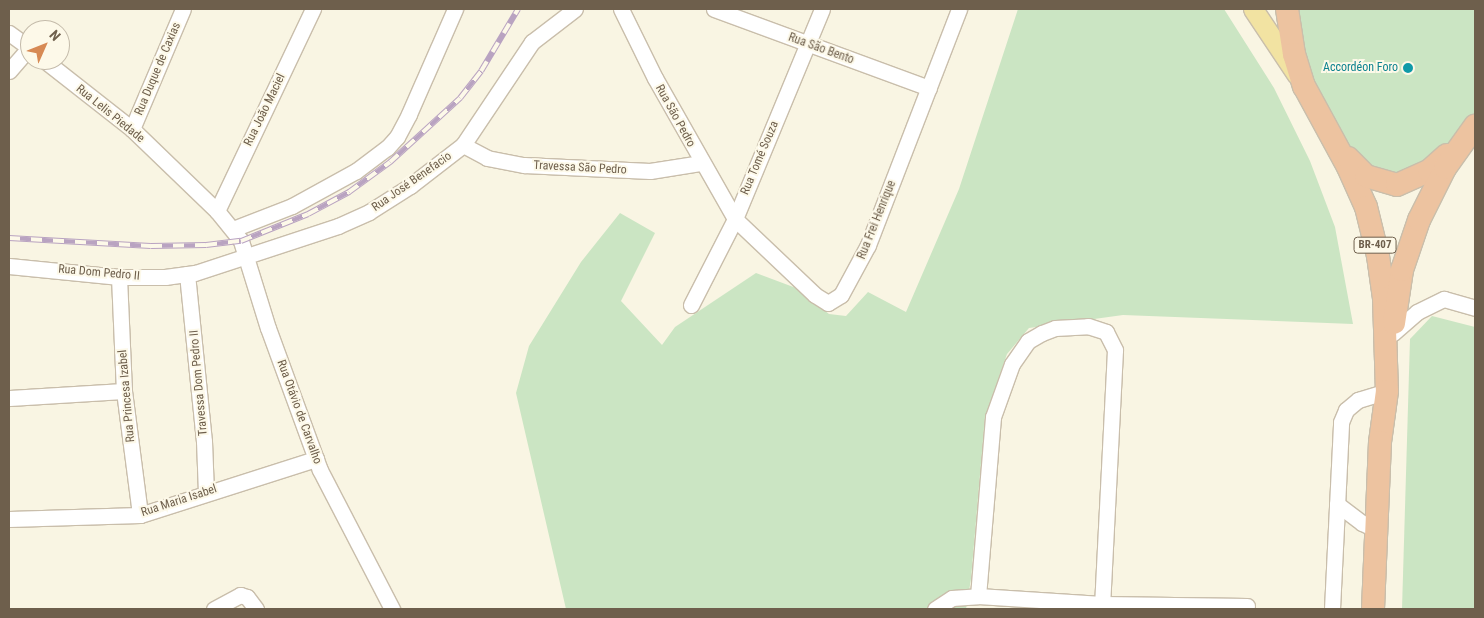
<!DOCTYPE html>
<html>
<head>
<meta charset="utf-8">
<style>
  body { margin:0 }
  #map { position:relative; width:1484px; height:618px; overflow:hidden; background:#f9f5e3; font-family:"Roboto Condensed",sans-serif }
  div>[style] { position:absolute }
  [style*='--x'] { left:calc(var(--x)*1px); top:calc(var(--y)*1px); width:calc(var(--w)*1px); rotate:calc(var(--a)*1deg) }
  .green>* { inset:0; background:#cbe5c3 }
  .roads { filter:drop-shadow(1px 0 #c9beab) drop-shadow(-1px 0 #c9beab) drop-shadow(0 1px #c9beab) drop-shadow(0 -1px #c9beab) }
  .minor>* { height:15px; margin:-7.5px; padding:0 7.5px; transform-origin:7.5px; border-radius:7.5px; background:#fff }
  .major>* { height:19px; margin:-9.5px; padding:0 9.5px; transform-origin:9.5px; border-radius:9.5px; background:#f2e3a2 }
  .highway>* { height:22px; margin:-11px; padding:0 11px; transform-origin:11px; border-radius:11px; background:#edc3a0 }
  .rail>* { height:5.5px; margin-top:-2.75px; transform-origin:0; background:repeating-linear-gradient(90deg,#fdf9e9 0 11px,#b9a3c1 0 22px); box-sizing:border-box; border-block:1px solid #b9a3c1 }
  .dots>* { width:14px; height:14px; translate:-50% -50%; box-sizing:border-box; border:2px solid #fdf9e9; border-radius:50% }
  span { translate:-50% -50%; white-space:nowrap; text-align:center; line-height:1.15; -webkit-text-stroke:4px #fdf9e9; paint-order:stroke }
  .shield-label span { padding:1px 4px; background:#fdf9e9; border:1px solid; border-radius:4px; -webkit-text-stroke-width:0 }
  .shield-label { font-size:11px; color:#6e5f4c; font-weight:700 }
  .street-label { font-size:12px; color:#6e5f4c }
  .culture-label { font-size:12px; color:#0d838f }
  .right { translate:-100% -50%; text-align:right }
  .frame { position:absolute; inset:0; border:10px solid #6e5f4c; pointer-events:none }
  .north { position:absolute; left:20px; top:20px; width:50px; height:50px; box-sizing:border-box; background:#fdf9e9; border:1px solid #c4bbaa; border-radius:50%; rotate:46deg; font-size:14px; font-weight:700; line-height:20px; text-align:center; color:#6e5f4c }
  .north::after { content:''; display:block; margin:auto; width:18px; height:22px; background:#d78a54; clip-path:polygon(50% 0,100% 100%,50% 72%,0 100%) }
</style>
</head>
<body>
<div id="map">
  <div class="green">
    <i style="clip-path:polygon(1018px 9px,1224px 9px,1274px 88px,1310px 161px,1335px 227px,1353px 324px,1123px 315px,1029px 328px,1007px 354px,985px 417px,971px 579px,966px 609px,566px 609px,516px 393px,529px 346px,581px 262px,620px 213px,655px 233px,621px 301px,662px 345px,675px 327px,756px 273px,796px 288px,829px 314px,846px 316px,868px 292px,906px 312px,959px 189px)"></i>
    <i style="clip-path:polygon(1295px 9px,1475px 9px,1475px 114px,1445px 149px,1405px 177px,1368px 168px,1343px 139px,1306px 67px)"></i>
    <i style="clip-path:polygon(1432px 316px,1475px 327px,1475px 609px,1402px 609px,1410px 339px)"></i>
  </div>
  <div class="roads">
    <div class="minor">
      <i style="--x:621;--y:9;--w:77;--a:63.8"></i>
      <i style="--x:655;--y:78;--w:162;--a:60.4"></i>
      <i style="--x:735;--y:219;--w:110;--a:43.5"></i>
      <i style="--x:815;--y:295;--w:15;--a:32"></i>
      <i style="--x:828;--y:303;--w:15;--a:-32"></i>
      <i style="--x:841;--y:295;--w:57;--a:-61.6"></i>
      <i style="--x:868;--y:245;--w:253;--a:-68.9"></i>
      <i style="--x:714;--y:9;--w:229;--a:20.2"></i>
      <i style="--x:9;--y:33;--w:26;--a:36"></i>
      <i style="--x:44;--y:60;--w:112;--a:38.1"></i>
      <i style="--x:132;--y:129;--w:118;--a:44"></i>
      <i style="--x:217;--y:211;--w:38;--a:51"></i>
      <i style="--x:241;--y:241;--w:91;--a:72.8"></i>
      <i style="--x:268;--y:328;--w:151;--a:69.9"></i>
      <i style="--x:320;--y:470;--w:157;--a:62.6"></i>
      <i style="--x:9;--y:71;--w:30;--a:-49"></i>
      <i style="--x:132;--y:129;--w:130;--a:-67"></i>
      <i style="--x:463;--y:145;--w:27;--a:28"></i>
      <i style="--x:487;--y:158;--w:38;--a:11"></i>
      <i style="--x:524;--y:165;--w:126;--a:2.7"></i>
      <i style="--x:650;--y:171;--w:52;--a:-8.9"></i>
      <i style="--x:217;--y:211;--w:224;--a:-64.6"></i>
      <i style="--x:233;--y:229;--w:63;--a:-21.3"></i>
      <i style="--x:292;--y:206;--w:73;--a:-28.7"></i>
      <i style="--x:356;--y:171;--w:39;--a:-37"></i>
      <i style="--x:387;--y:148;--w:15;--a:-48"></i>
      <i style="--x:397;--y:137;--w:26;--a:-62"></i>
      <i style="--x:409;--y:114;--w:115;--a:-66.3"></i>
      <i style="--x:9;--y:266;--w:111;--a:5.7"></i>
      <i style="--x:119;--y:277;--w:46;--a:0"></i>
      <i style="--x:165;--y:277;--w:30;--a:-8"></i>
      <i style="--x:195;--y:273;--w:151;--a:-18.2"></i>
      <i style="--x:338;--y:226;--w:34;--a:-24"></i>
      <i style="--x:369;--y:212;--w:49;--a:-32.4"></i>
      <i style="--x:410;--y:186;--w:67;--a:-37.7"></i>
      <i style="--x:463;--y:145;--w:124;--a:-56.2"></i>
      <i style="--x:532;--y:42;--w:54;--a:-37.5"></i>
      <i style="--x:187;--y:274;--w:168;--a:84.2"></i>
      <i style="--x:204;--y:441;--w:51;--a:87.8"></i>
      <i style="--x:119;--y:277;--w:114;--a:87.5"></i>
      <i style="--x:124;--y:391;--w:125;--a:82.6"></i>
      <i style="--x:691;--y:305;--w:97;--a:-62.9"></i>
      <i style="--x:735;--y:219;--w:227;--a:-67.5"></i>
      <i style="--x:1393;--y:333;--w:32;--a:-41"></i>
      <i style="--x:1417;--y:312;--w:30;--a:-26"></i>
      <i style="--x:1444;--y:299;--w:32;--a:16"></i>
      <i style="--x:9;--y:398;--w:115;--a:-3.5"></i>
      <i style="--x:1337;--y:504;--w:31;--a:37"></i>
      <i style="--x:1362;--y:523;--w:14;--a:25"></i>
      <i style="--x:9;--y:519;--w:131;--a:-1.7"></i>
      <i style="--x:140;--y:515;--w:185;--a:-17.7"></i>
      <i style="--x:978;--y:596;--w:180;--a:-85.2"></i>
      <i style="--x:993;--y:417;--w:56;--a:-70.3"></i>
      <i style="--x:1012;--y:364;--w:28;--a:-55"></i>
      <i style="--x:1028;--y:341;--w:16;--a:-30"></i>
      <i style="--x:1042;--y:333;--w:14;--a:-21"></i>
      <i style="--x:1055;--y:328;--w:33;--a:-3"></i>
      <i style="--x:1088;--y:326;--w:19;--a:18"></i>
      <i style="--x:1106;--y:332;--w:20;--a:63"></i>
      <i style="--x:1115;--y:350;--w:259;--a:92.9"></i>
      <i style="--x:214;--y:609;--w:30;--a:-28"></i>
      <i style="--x:240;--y:595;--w:7;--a:16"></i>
      <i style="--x:247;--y:597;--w:15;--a:53"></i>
      <i style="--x:935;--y:609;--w:20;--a:-33"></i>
      <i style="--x:952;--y:598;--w:26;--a:-4"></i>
      <i style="--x:978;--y:596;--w:124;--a:3.7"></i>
      <i style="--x:1102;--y:604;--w:145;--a:0.8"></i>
      <i style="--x:1332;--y:609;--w:187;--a:-87.2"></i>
      <i style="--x:1341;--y:422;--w:13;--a:-67"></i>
      <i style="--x:1346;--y:410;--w:16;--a:-40"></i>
      <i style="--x:1358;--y:400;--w:30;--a:-17"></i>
    </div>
    <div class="major">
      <i style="--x:1253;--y:9;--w:79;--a:56.3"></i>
    </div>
    <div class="highway">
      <i style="--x:1287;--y:9;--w:46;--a:81.2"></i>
      <i style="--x:1294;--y:54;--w:34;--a:73"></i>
      <i style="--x:1304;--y:86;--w:92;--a:61.5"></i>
      <i style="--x:1348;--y:167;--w:44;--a:65.8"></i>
      <i style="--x:1366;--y:207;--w:50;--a:76.2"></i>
      <i style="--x:1378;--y:256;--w:42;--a:81.9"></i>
      <i style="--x:1384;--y:298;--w:93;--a:88.2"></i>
      <i style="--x:1387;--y:391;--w:51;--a:97.8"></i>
      <i style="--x:1380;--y:442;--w:167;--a:92.4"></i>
      <i style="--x:1348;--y:158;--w:25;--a:45"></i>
      <i style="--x:1366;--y:176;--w:32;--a:16"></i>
      <i style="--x:1397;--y:185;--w:35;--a:-24"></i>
      <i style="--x:1429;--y:171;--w:24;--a:-42"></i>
      <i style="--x:1394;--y:323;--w:54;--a:-81.4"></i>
      <i style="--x:1402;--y:270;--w:53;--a:-71.2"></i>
      <i style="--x:1419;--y:220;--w:58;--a:-63.4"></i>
      <i style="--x:1445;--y:168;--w:52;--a:-54.5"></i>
    </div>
  </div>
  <div class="rail">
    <i style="--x:9;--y:238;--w:142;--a:3.2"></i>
    <i style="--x:151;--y:246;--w:55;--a:-1"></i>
    <i style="--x:206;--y:245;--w:35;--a:-7"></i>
    <i style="--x:241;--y:241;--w:72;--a:-21.9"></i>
    <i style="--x:308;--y:214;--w:47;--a:-28.2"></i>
    <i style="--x:349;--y:192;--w:51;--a:-36.2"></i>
    <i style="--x:390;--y:162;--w:95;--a:-42.4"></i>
    <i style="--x:460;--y:98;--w:34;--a:-52"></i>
    <i style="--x:481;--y:71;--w:72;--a:-59.2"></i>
  </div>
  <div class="dots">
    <i style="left:1408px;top:68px;background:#0f9aa8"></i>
  </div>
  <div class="shield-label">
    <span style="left:1375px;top:245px">BR-407</span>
  </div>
  <div class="street-label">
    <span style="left:821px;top:49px;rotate:20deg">Rua São Bento</span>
    <span style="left:158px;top:69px;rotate:-67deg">Rua Duque de Caxias</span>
    <span style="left:265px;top:110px;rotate:-64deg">Rua João Maciel</span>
    <span style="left:110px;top:114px;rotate:39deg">Rua Lelis Piedade</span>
    <span style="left:675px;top:116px;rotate:61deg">Rua São Pedro</span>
    <span style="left:760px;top:158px;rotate:-67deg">Rua Tomé Souza</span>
    <span style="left:580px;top:168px;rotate:3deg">Travessa São Pedro</span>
    <span style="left:412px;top:182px;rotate:-35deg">Rua José Benefacio</span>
    <span style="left:877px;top:220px;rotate:-68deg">Rua Frei Henrique</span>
    <span style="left:99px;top:273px;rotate:5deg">Rua Dom Pedro II</span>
    <span style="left:199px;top:383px;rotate:-95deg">Travessa Dom Pedro II</span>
    <span style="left:127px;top:396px;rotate:-95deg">Rua Princesa Izabel</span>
    <span style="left:299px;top:412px;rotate:70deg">Rua Otávio de Carvalho</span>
    <span style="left:179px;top:501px;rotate:-18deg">Rua Maria Isabel</span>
  </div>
  <div class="culture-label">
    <span class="right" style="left:1398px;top:68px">Accordéon Foro</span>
  </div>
  <div class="frame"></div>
  <div class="north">N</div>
</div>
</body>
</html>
